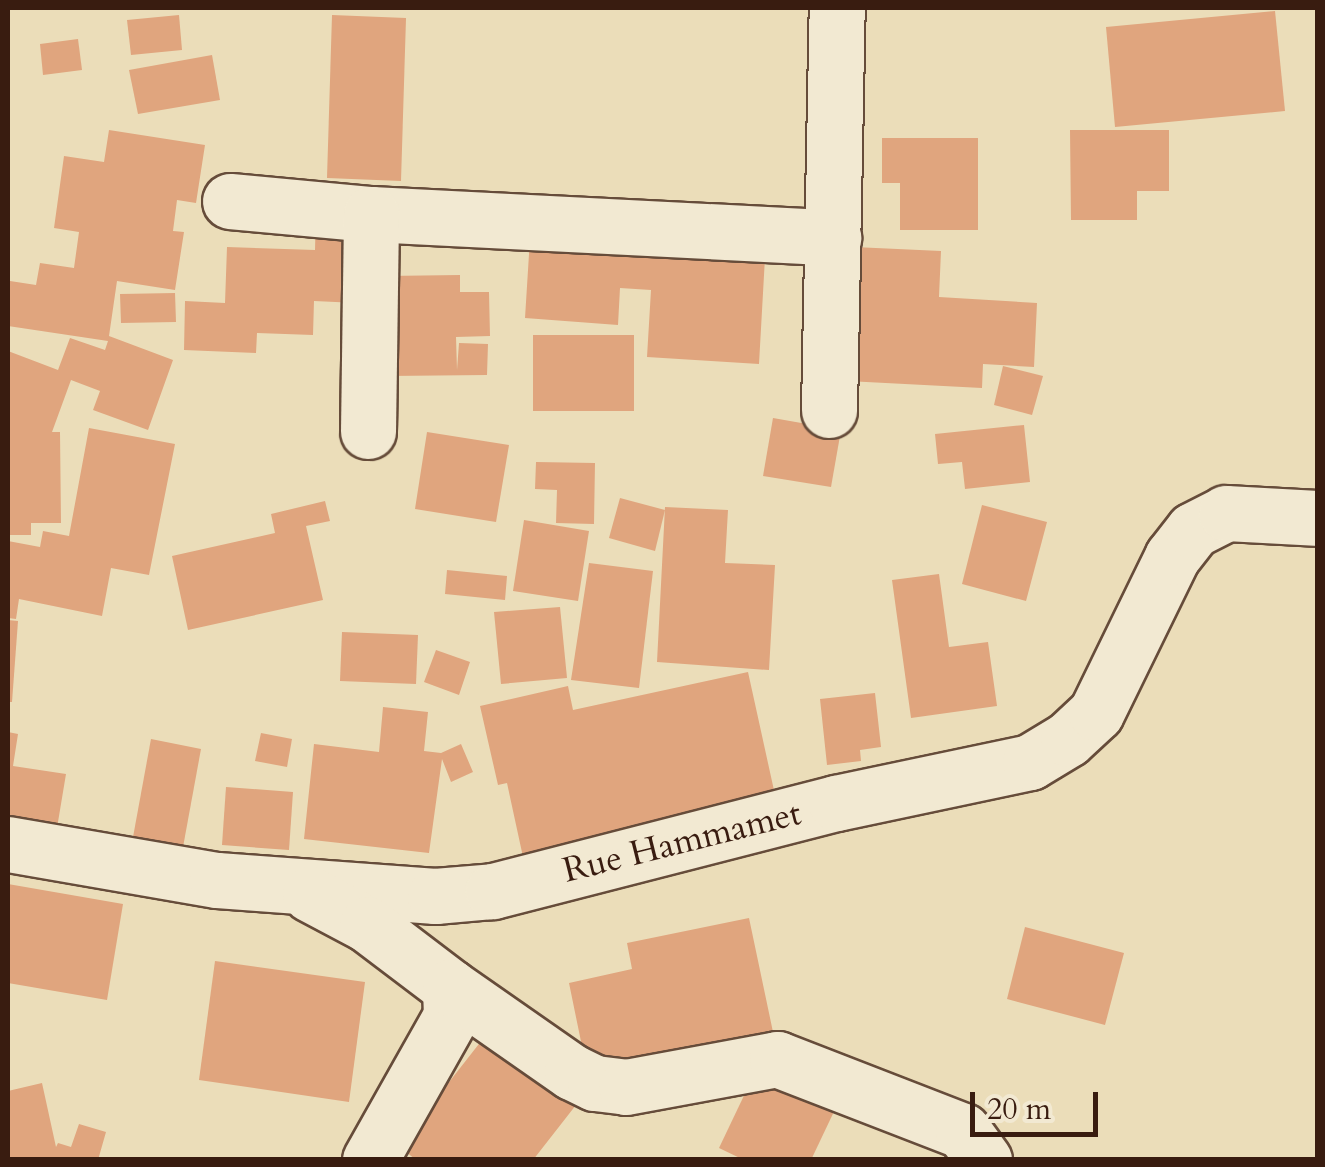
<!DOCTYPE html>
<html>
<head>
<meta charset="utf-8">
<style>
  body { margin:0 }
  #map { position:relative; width:1325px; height:1167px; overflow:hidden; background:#ebddb9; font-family:Cardo,serif }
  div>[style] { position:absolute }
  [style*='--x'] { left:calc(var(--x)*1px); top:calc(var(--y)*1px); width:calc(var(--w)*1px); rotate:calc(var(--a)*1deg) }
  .building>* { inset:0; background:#e0a57e }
  .roads { filter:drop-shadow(2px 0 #664c3a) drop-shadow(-2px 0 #664c3a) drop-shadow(0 2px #664c3a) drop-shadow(0 -2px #664c3a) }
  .minor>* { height:55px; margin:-27.5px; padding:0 27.5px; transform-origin:27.5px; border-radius:27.5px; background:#f2e9d2 }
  span { translate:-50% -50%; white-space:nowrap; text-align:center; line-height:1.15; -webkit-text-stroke:10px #f2e9d2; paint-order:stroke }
  .street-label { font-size:35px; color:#391c10 }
  .frame { position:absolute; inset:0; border:10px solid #391c10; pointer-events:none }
  .scale { position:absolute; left:970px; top:1092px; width:128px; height:45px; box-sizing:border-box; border:5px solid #391c10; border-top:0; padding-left:12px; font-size:30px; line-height:35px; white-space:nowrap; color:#391c10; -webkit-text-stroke:8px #f2e9d2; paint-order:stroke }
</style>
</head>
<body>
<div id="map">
  <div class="building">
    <i style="clip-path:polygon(1275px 11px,1285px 111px,1115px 127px,1106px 27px)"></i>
    <i style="clip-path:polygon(179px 15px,182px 50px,131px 55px,127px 20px)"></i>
    <i style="clip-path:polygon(332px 15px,406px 18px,401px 181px,327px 178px)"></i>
    <i style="clip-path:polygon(78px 39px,82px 70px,43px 75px,40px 44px)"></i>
    <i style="clip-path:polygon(212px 55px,220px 100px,138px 114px,129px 70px)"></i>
    <i style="clip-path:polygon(109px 130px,205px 145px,196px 203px,177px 200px,173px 231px,184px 232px,175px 290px,117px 281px,109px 336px,173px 360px,148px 430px,93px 410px,100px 391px,71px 380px,52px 432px,60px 432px,61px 523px,31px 523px,31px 535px,8px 535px,8px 351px,58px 370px,70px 338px,105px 350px,108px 341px,8px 326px,10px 281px,36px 285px,40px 263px,74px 268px,79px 232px,54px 228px,64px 156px,104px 162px)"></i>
    <i style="clip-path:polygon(1070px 130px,1169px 130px,1169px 191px,1137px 191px,1137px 220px,1071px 220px)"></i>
    <i style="clip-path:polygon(882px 138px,978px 138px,978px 230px,900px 230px,900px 183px,882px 183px)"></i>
    <i style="clip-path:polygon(532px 206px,767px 222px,759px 364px,647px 357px,651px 290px,620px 288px,618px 325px,525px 318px)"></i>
    <i style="clip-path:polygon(316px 211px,360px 213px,357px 303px,314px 301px,313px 335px,257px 333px,256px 353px,184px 350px,185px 301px,225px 303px,227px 247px,315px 250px)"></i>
    <i style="clip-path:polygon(854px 247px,941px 251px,939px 297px,1037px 303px,1034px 367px,983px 364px,982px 388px,847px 381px)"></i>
    <i style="clip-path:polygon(460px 275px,460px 292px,489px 292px,490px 336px,456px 337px,457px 370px,459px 343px,488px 344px,487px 375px,388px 376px,386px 276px)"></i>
    <i style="clip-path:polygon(175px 293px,176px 322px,121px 323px,120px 294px)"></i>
    <i style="clip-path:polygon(533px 335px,634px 335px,634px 411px,533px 411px)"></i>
    <i style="clip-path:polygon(1003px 366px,1043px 376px,1032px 415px,994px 405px)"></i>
    <i style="clip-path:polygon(773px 418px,841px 430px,831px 487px,763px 476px)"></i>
    <i style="clip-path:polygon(1024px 425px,1030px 482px,965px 489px,962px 462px,938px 464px,935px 434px)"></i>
    <i style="clip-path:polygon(89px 428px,175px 444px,149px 575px,111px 568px,102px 616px,19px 599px,16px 619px,8px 618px,8px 541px,40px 547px,43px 531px,69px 536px)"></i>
    <i style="clip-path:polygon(427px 432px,509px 445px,496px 522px,415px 509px)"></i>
    <i style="clip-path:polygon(536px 462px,595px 463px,594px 524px,556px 523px,557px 490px,535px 489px)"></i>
    <i style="clip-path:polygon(620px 498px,665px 510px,655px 551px,609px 538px)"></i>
    <i style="clip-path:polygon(325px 501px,330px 521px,306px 526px,323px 600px,188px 630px,172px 556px,275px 533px,271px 514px)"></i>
    <i style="clip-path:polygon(982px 505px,1047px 522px,1026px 601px,962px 584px)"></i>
    <i style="clip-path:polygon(665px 507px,728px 510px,725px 563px,775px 565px,769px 670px,657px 662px)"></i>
    <i style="clip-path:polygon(524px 520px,589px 531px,578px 601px,513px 591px)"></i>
    <i style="clip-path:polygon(589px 563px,653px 571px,639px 688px,571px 680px)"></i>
    <i style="clip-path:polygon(447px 570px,507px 576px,505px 600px,445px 594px)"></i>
    <i style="clip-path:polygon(939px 574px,949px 647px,988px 642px,997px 706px,911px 718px,892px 580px)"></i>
    <i style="clip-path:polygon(560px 607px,567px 678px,501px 684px,494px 612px)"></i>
    <i style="clip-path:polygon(8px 620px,18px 621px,12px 702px,8px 702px)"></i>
    <i style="clip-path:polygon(342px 632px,418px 635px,416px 684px,340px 681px)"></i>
    <i style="clip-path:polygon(436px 650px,470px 662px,459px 695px,424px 682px)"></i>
    <i style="clip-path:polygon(748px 672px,777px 804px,523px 857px,507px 783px,498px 785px,480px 706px,568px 686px,573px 710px)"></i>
    <i style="clip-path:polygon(875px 693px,881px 747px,860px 750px,861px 761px,827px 765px,820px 699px)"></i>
    <i style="clip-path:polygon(383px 707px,428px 712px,424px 751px,441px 753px,461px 744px,473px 772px,451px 782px,442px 759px,429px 853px,304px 839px,314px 744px,379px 752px)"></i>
    <i style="clip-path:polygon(8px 732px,18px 734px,13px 766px,66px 774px,56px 834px,8px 825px)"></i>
    <i style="clip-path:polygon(261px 733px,292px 739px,287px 767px,255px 761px)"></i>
    <i style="clip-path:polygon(151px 739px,201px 749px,181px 858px,131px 848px)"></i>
    <i style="clip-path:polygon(226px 787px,293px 792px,289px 850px,222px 845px)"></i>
    <i style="clip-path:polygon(8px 884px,123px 904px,107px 1000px,8px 983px)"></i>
    <i style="clip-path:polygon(749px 918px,773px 1032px,601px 1073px,533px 1160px,416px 1160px,399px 1146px,511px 1003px,585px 1061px,569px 983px,632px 969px,627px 943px)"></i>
    <i style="clip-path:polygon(1025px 927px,1124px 953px,1105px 1025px,1007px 999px)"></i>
    <i style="clip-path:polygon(215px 961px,365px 982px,349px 1102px,199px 1080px)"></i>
    <i style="clip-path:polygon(760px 1062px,839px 1101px,811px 1160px,744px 1160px,719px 1148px)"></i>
    <i style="clip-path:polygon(42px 1083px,56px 1147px,58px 1143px,71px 1147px,79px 1124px,106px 1132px,98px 1160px,8px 1160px,8px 1091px)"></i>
  </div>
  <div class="roads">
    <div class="minor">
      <i style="--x:230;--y:201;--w:142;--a:5.3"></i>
      <i style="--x:371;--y:214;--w:463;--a:2.9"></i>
      <i style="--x:829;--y:410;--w:402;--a:-88.9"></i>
      <i style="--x:368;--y:431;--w:217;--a:-89.2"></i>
      <i style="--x:8;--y:844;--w:212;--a:9.8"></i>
      <i style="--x:217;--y:880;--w:219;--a:4.2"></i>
      <i style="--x:435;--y:896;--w:58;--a:-4.9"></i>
      <i style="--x:493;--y:891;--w:354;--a:-14.4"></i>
      <i style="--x:836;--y:803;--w:198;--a:-11.9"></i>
      <i style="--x:1030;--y:762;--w:44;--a:-31.2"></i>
      <i style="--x:1068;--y:739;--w:38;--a:-43"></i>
      <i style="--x:1096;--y:713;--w:174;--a:-64"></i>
      <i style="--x:1172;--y:557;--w:34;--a:-52"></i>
      <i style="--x:1193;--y:530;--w:37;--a:-27"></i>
      <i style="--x:1226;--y:513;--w:92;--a:3.1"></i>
      <i style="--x:310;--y:894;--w:64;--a:27.8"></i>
      <i style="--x:367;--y:924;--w:104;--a:37.2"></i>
      <i style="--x:450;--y:987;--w:29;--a:88"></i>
      <i style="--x:451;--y:1016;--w:165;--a:119.4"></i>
      <i style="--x:450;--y:987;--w:149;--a:34.9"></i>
      <i style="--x:572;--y:1072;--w:25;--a:26"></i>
      <i style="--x:595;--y:1083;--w:31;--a:7"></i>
      <i style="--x:626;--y:1087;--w:154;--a:-10.5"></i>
      <i style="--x:777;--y:1059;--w:199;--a:21.2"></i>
      <i style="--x:963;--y:1131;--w:36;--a:54"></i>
    </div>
  </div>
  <div class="street-label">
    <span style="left:682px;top:842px;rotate:-14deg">Rue Hammamet</span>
  </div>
  <div class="frame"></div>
  <div class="scale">20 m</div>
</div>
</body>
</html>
